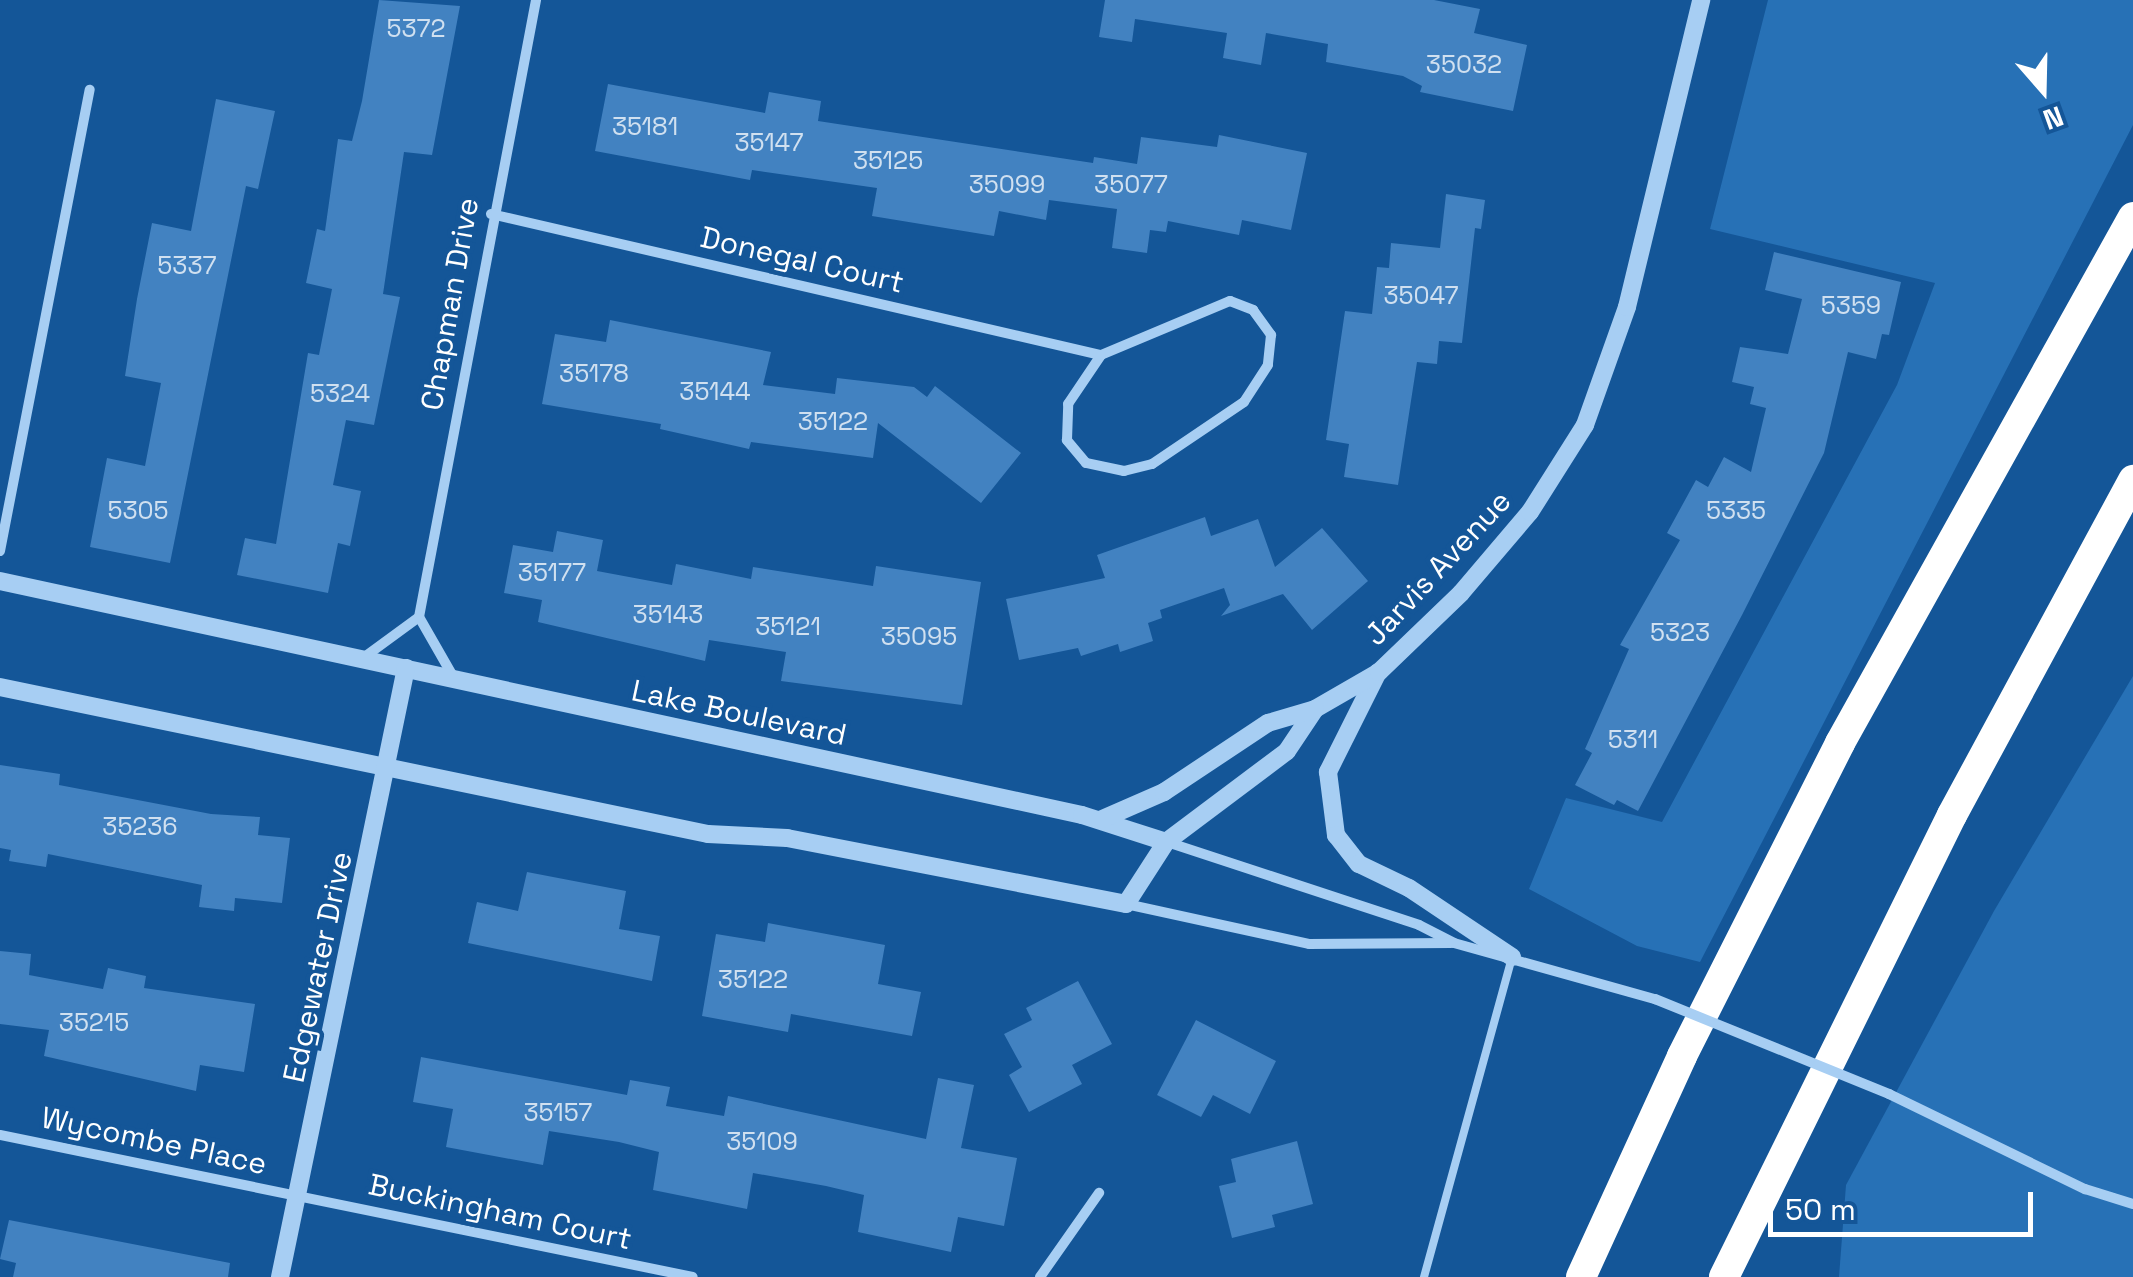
<!DOCTYPE html>
<html>
<head>
<meta charset="utf-8">
<style>
  body { margin:0 }
  #map { position:relative; width:2133px; height:1277px; overflow:hidden; background:#145698; font-family:"Space Grotesk",sans-serif }
  div>[style] { position:absolute }
  [style*='--x'] { left:calc(var(--x)*1px); top:calc(var(--y)*1px); width:calc(var(--w)*1px); rotate:calc(var(--a)*1deg) }
  .green>* { inset:0; background:#2771b6 }
  .building>* { inset:0; background:#4282c1 }
  .service>* { height:8px; margin:-4px; padding:0 4px; transform-origin:4px; border-radius:4px; background:#a7cef3 }
  .minor>* { height:10px; margin:-5px; padding:0 5px; transform-origin:5px; border-radius:5px; background:#a7cef3 }
  .tertiary>* { height:18px; margin:-9px; padding:0 9px; transform-origin:9px; border-radius:9px; background:#a7cef3 }
  .motorway>* { height:30px; margin:-15px; padding:0 15px; transform-origin:15px; border-radius:15px; background:#fff }
  .minor-bridge>* { height:10px; margin:-5px; padding:0 5px; transform-origin:5px; border-radius:5px; background:#a7cef3 }
  span { translate:-50% -50%; white-space:nowrap; text-align:center; line-height:1.15; -webkit-text-stroke:9px #145698; paint-order:stroke }
  .number-label { font-size:25px; color:#d0e0f0 }
  .number-label span { -webkit-text-stroke-width:0 }
  .street-label { font-size:30px; color:#fff }
  .north { position:absolute; left:1993px; top:40px; width:100px; height:100px; -webkit-text-stroke:8px #145698; paint-order:stroke; rotate:160deg; font-size:28px; font-weight:700; line-height:40px; text-align:center; color:#fff }
  .north::after { content:''; display:block; margin:auto; width:35px; height:45px; background:#fff; clip-path:polygon(50% 0,100% 100%,50% 72%,0 100%) }
  .scale { position:absolute; left:1768px; top:1192px; width:265px; height:45px; box-sizing:border-box; border:5px solid #fff; border-top:0; padding-left:12px; font-size:30px; line-height:35px; white-space:nowrap; color:#fff; -webkit-text-stroke:8px #145698; paint-order:stroke }
</style>
</head>
<body>
<div id="map">
  <div class="green">
    <i style="clip-path:polygon(1768px 0,2133px 0,2133px 125px,1700px 962px,1637px 946px,1529px 889px,1566px 798px,1662px 822px,1897px 385px,1935px 283px,1710px 229px)"></i>
    <i style="clip-path:polygon(2133px 676px,2133px 1277px,1839px 1277px,1846px 1185px,1994px 911px)"></i>
  </div>
  <div class="building">
    <i style="clip-path:polygon(379px 0,460px 6px,432px 155px,404px 152px,383px 294px,400px 297px,374px 425px,346px 420px,333px 485px,361px 491px,350px 546px,338px 543px,328px 593px,237px 575px,245px 538px,276px 544px,308px 353px,319px 355px,332px 289px,306px 283px,317px 229px,325px 231px,338px 139px,352px 141px,362px 101px)"></i>
    <i style="clip-path:polygon(1105px 0,1434px 0,1480px 9px,1474px 33px,1527px 45px,1513px 111px,1420px 92px,1422px 86px,1403px 76px,1326px 62px,1328px 44px,1266px 33px,1261px 65px,1223px 58px,1227px 33px,1135px 19px,1132px 42px,1099px 37px)"></i>
    <i style="clip-path:polygon(608px 84px,765px 113px,769px 92px,821px 101px,818px 121px,1093px 163px,1094px 157px,1137px 164px,1141px 137px,1217px 147px,1219px 135px,1307px 153px,1291px 230px,1242px 220px,1239px 235px,1168px 221px,1166px 232px,1150px 230px,1147px 253px,1112px 248px,1117px 209px,1049px 200px,1046px 220px,999px 211px,994px 236px,872px 216px,877px 188px,752px 170px,750px 180px,595px 151px)"></i>
    <i style="clip-path:polygon(216px 99px,275px 111px,258px 189px,246px 186px,170px 563px,90px 547px,107px 458px,145px 466px,161px 383px,125px 376px,137px 299px,152px 223px,191px 231px)"></i>
    <i style="clip-path:polygon(1446px 194px,1485px 200px,1481px 229px,1475px 228px,1462px 343px,1439px 341px,1437px 364px,1417px 362px,1398px 485px,1344px 477px,1349px 444px,1326px 440px,1345px 311px,1372px 314px,1377px 267px,1389px 268px,1391px 243px,1440px 248px)"></i>
    <i style="clip-path:polygon(1774px 252px,1901px 282px,1889px 335px,1882px 334px,1876px 359px,1848px 352px,1824px 453px,1742px 615px,1638px 811px,1617px 800px,1614px 805px,1575px 785px,1592px 753px,1585px 749px,1629px 649px,1620px 645px,1680px 540px,1667px 533px,1696px 480px,1708px 487px,1724px 457px,1751px 472px,1766px 408px,1750px 404px,1754px 387px,1732px 382px,1740px 347px,1788px 354px,1802px 299px,1765px 290px)"></i>
    <i style="clip-path:polygon(610px 320px,771px 352px,763px 385px,835px 394px,837px 378px,914px 387px,927px 397px,935px 386px,1021px 453px,981px 503px,878px 423px,873px 458px,751px 442px,749px 449px,660px 429px,661px 424px,542px 404px,555px 334px,606px 342px)"></i>
    <i style="clip-path:polygon(1205px 517px,1211px 536px,1258px 519px,1275px 567px,1322px 528px,1368px 581px,1312px 630px,1283px 594px,1221px 616px,1230px 605px,1224px 588px,1160px 610px,1162px 618px,1148px 623px,1153px 641px,1120px 652px,1118px 644px,1081px 656px,1078px 648px,1019px 660px,1006px 599px,1105px 578px,1097px 555px)"></i>
    <i style="clip-path:polygon(557px 531px,603px 540px,597px 571px,672px 585px,676px 564px,751px 579px,753px 567px,873px 586px,876px 566px,981px 582px,962px 705px,781px 681px,786px 652px,709px 640px,705px 661px,538px 622px,542px 600px,504px 593px,513px 545px,553px 552px)"></i>
    <i style="clip-path:polygon(0 765px,60px 774px,59px 785px,211px 814px,260px 817px,258px 835px,290px 838px,282px 903px,235px 898px,234px 911px,199px 907px,202px 885px,48px 854px,46px 867px,9px 861px,11px 850px,0 848px)"></i>
    <i style="clip-path:polygon(527px 872px,626px 891px,619px 929px,660px 936px,652px 981px,468px 943px,477px 902px,518px 911px)"></i>
    <i style="clip-path:polygon(768px 923px,885px 945px,878px 984px,921px 992px,912px 1036px,791px 1014px,788px 1032px,702px 1016px,716px 934px,765px 942px)"></i>
    <i style="clip-path:polygon(0 951px,31px 954px,29px 975px,103px 989px,108px 968px,146px 976px,144px 988px,255px 1004px,244px 1072px,200px 1065px,196px 1091px,44px 1056px,49px 1030px,0 1024px)"></i>
    <i style="clip-path:polygon(1078px 981px,1112px 1044px,1072px 1065px,1082px 1084px,1029px 1112px,1009px 1075px,1022px 1067px,1004px 1034px,1032px 1020px,1026px 1008px)"></i>
    <i style="clip-path:polygon(1196px 1020px,1276px 1061px,1250px 1114px,1213px 1095px,1201px 1117px,1157px 1095px)"></i>
    <i style="clip-path:polygon(421px 1057px,627px 1095px,630px 1080px,670px 1087px,666px 1106px,724px 1116px,728px 1096px,926px 1139px,938px 1078px,974px 1085px,961px 1148px,1017px 1158px,1004px 1226px,958px 1217px,951px 1252px,858px 1232px,864px 1195px,826px 1186px,753px 1173px,747px 1209px,653px 1190px,659px 1152px,619px 1142px,549px 1131px,543px 1165px,446px 1147px,453px 1109px,413px 1102px)"></i>
    <i style="clip-path:polygon(1297px 1141px,1313px 1204px,1272px 1215px,1275px 1227px,1232px 1238px,1219px 1186px,1236px 1182px,1231px 1159px)"></i>
    <i style="clip-path:polygon(9px 1220px,230px 1263px,228px 1277px,13px 1277px,16px 1263px,0 1259px)"></i>
  </div>
  <div class="service">
    <i style="--x:1424;--y:1277;--w:332;--a:-74.6"></i>
  </div>
  <div class="minor">
    <i style="--x:491;--y:214;--w:626;--a:13.02"></i>
    <i style="--x:1101;--y:355;--w:140;--a:-22.7"></i>
    <i style="--x:1230;--y:301;--w:25;--a:21"></i>
    <i style="--x:1253;--y:310;--w:31;--a:54"></i>
    <i style="--x:1271;--y:335;--w:30;--a:96"></i>
    <i style="--x:1268;--y:365;--w:44;--a:123"></i>
    <i style="--x:1244;--y:402;--w:111;--a:146"></i>
    <i style="--x:1152;--y:464;--w:29;--a:166"></i>
    <i style="--x:1124;--y:471;--w:39;--a:-168"></i>
    <i style="--x:1086;--y:463;--w:30;--a:-130"></i>
    <i style="--x:1067;--y:440;--w:36;--a:-88"></i>
    <i style="--x:1068;--y:404;--w:59;--a:-56"></i>
    <i style="--x:0;--y:551;--w:470;--a:-79"></i>
    <i style="--x:363;--y:658;--w:69;--a:-36.2"></i>
    <i style="--x:454;--y:678;--w:70;--a:-119.8"></i>
    <i style="--x:419;--y:617;--w:628;--a:-79.26"></i>
    <i style="--x:1167;--y:842;--w:265;--a:18.2"></i>
    <i style="--x:1419;--y:925;--w:39;--a:27"></i>
    <i style="--x:1454;--y:943;--w:209;--a:15.6"></i>
    <i style="--x:1126;--y:904;--w:187;--a:12.3"></i>
    <i style="--x:1309;--y:944;--w:142;--a:-0.4"></i>
    <i style="--x:1889;--y:1094;--w:218;--a:25.9"></i>
    <i style="--x:2085;--y:1189;--w:50;--a:17.4"></i>
    <i style="--x:0;--y:1135;--w:707;--a:11.58"></i>
    <i style="--x:1040;--y:1277;--w:103;--a:-54.9"></i>
  </div>
  <div class="tertiary">
    <i style="--x:0;--y:581;--w:1107;--a:12.2"></i>
    <i style="--x:1082;--y:815;--w:88;--a:17.8"></i>
    <i style="--x:1378;--y:672;--w:112;--a:116.6"></i>
    <i style="--x:1328;--y:772;--w:64;--a:82.8"></i>
    <i style="--x:1336;--y:835;--w:37;--a:52"></i>
    <i style="--x:1359;--y:864;--w:55;--a:25.6"></i>
    <i style="--x:1409;--y:888;--w:124;--a:33.8"></i>
    <i style="--x:0;--y:687;--w:723;--a:11.73"></i>
    <i style="--x:708;--y:834;--w:79;--a:2.9"></i>
    <i style="--x:787;--y:838;--w:345;--a:11"></i>
    <i style="--x:1126;--y:904;--w:74;--a:-57.2"></i>
    <i style="--x:1166;--y:842;--w:151;--a:-36.9"></i>
    <i style="--x:1287;--y:751;--w:50;--a:-56.3"></i>
    <i style="--x:1315;--y:709;--w:74;--a:-30"></i>
    <i style="--x:1379;--y:672;--w:114;--a:-43.9"></i>
    <i style="--x:1461;--y:593;--w:106;--a:-49.6"></i>
    <i style="--x:1530;--y:512;--w:103;--a:-57.7"></i>
    <i style="--x:1585;--y:425;--w:125;--a:-70.4"></i>
    <i style="--x:1627;--y:307;--w:316;--a:-76.4"></i>
    <i style="--x:1100;--y:820;--w:70;--a:-23.6"></i>
    <i style="--x:1164;--y:792;--w:125;--a:-33.6"></i>
    <i style="--x:1268;--y:723;--w:49;--a:-16.6"></i>
    <i style="--x:280;--y:1277;--w:622;--a:-78.31"></i>
  </div>
  <div class="motorway">
    <i style="--x:1581;--y:1277;--w:243;--a:-65.4"></i>
    <i style="--x:1682;--y:1056;--w:351;--a:-63.2"></i>
    <i style="--x:1840;--y:743;--w:602;--a:-60.88"></i>
    <i style="--x:1724;--y:1277;--w:515;--a:-63.73"></i>
    <i style="--x:1952;--y:815;--w:381;--a:-61.6"></i>
  </div>
  <div class="minor-bridge">
    <i style="--x:1655;--y:999;--w:253;--a:22.1"></i>
  </div>
  <div class="number-label">
    <span style="left:416px;top:28px">5372</span>
    <span style="left:1464px;top:64px">35032</span>
    <span style="left:645px;top:126px">35181</span>
    <span style="left:769px;top:142px">35147</span>
    <span style="left:888px;top:160px">35125</span>
    <span style="left:1007px;top:184px">35099</span>
    <span style="left:1131px;top:184px">35077</span>
    <span style="left:187px;top:265px">5337</span>
    <span style="left:1421px;top:295px">35047</span>
    <span style="left:1851px;top:305px">5359</span>
    <span style="left:594px;top:373px">35178</span>
    <span style="left:715px;top:391px">35144</span>
    <span style="left:340px;top:393px">5324</span>
    <span style="left:833px;top:421px">35122</span>
    <span style="left:138px;top:510px">5305</span>
    <span style="left:1736px;top:510px">5335</span>
    <span style="left:552px;top:572px">35177</span>
    <span style="left:668px;top:614px">35143</span>
    <span style="left:788px;top:626px">35121</span>
    <span style="left:1680px;top:632px">5323</span>
    <span style="left:919px;top:636px">35095</span>
    <span style="left:1633px;top:739px">5311</span>
    <span style="left:140px;top:826px">35236</span>
    <span style="left:753px;top:979px">35122</span>
    <span style="left:94px;top:1022px">35215</span>
    <span style="left:558px;top:1112px">35157</span>
    <span style="left:762px;top:1141px">35109</span>
  </div>
  <div class="street-label">
    <span style="left:802px;top:260px;rotate:13deg">Donegal Court</span>
    <span style="left:450px;top:304px;rotate:-80deg">Chapman Drive</span>
    <span style="left:1438px;top:568px;rotate:-47deg">Jarvis Avenue</span>
    <span style="left:739px;top:713px;rotate:12deg">Lake Boulevard</span>
    <span style="left:318px;top:967px;rotate:-78deg">Edgewater Drive</span>
    <span style="left:154px;top:1141px;rotate:12deg">Wycombe Place</span>
    <span style="left:500px;top:1212px;rotate:12deg">Buckingham Court</span>
  </div>
  <div class="north">N</div>
  <div class="scale">50 m</div>
</div>
</body>
</html>
